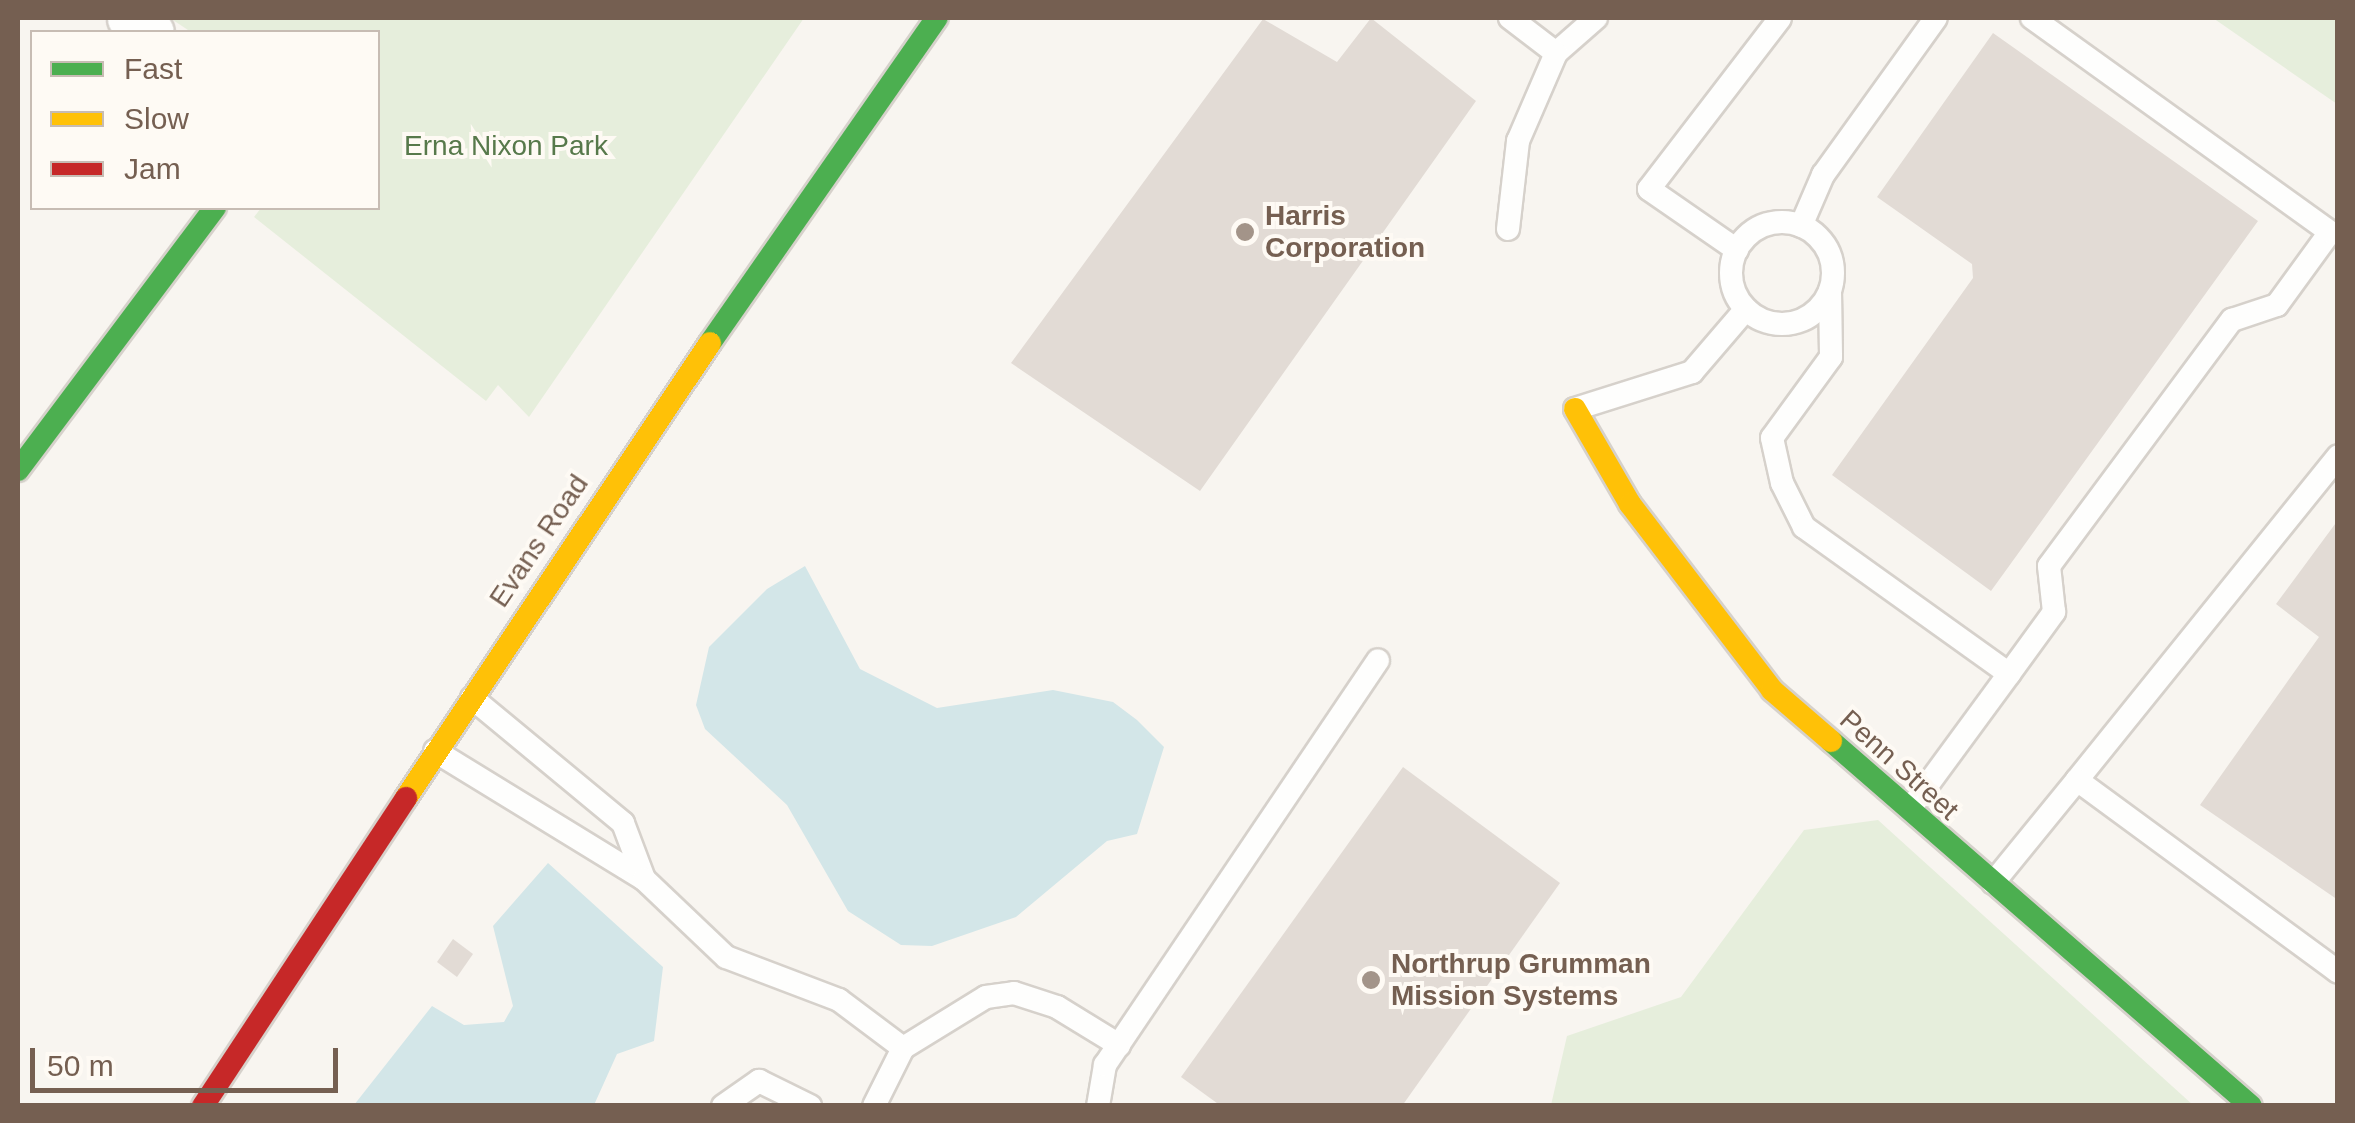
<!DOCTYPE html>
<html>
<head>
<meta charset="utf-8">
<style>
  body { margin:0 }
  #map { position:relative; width:2355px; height:1123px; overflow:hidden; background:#f8f5f0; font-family:Helvetica,sans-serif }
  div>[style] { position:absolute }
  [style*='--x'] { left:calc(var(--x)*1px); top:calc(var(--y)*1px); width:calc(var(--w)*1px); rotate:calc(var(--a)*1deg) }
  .green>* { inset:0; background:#e6eedc }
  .water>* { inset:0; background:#d3e6e8 }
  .building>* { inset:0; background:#e2dbd5 }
  .roads { filter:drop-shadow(2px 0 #d6d1cb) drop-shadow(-2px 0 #d6d1cb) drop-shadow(0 2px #d6d1cb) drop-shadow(0 -2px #d6d1cb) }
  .lane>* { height:22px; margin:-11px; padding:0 11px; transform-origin:11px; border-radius:11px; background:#fefefd }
  .lane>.ring { margin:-11px; padding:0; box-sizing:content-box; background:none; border:22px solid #fefefd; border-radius:50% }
  .street>* { height:45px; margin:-22.5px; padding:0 22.5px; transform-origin:22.5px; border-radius:22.5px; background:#fefefd }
  .fast>* { height:22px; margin:-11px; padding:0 11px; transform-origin:11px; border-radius:11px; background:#4caf50 }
  .slow>* { height:22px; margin:-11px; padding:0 11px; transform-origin:11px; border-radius:11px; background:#ffc107 }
  .jam>* { height:22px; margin:-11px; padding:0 11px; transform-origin:11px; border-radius:11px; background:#c62828 }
  .dots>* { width:28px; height:28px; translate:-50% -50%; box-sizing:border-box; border:5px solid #fefaf4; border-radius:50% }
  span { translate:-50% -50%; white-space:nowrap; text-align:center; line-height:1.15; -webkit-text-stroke:8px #fefaf4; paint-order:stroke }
  .park-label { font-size:28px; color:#57794b }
  .poi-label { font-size:28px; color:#755f51; font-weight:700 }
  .left { translate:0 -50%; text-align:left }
  .street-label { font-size:28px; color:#755f51 }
  .frame { position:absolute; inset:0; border:20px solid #755f51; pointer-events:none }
  .legend { position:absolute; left:30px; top:30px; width:350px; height:180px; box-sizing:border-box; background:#fefaf4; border:2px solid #c7bcb3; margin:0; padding:12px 18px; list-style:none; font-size:30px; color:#755f51 }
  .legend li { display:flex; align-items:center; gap:20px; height:50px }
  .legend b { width:50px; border:2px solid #c7bcb3 }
  .scale { position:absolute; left:30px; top:1048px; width:308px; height:45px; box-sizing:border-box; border:5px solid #755f51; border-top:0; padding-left:12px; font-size:30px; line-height:35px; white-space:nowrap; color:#755f51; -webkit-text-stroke:8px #fefaf4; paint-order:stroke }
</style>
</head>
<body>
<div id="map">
  <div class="green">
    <i style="clip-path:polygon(170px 18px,804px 18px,529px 417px,498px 385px,486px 401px,254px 217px,261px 208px,378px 208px,378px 32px,191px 32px)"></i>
    <i style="clip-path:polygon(2213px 18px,2337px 18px,2337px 104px)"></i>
    <i style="clip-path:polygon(1878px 820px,2193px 1105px,1551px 1105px,1567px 1036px,1681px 997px,1804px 830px)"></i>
  </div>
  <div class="water">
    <i style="clip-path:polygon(805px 566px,860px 669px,937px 708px,1053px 690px,1113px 702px,1137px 720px,1164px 747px,1137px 834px,1107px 841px,1016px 917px,932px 946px,901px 945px,848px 911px,787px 805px,705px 729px,696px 705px,709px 647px,767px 589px)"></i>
    <i style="clip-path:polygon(548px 863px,663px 967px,654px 1041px,617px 1054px,594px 1105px,354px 1105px,432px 1006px,464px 1025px,504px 1022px,513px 1006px,493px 926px)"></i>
  </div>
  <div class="building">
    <i style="clip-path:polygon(1371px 18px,1476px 101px,1200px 491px,1011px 363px,1263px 19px,1337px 62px)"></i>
    <i style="clip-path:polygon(1993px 33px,2258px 221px,1991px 591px,1832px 475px,1973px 278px,1972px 264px,1877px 197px)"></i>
    <i style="clip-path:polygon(2338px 520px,2338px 900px,2200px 805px,2319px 637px,2276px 604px)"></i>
    <i style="clip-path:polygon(1403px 767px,1560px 883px,1402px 1106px,1221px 1106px,1181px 1077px)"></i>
    <i style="clip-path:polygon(453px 939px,473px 954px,457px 977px,437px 962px)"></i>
  </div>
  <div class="roads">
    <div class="lane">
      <i style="--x:1556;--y:53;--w:53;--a:-41.2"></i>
      <i class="ring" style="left:1731px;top:222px;width:80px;height:80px"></i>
      <i style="--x:1801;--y:226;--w:56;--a:-66.7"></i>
      <i style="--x:1823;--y:175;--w:193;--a:-54.3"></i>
      <i style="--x:1508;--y:229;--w:89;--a:-83.5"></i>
      <i style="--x:1518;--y:141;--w:96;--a:-66.6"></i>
      <i style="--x:1556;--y:53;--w:58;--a:-142.7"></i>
      <i style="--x:1737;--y:250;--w:107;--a:-145.3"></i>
      <i style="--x:1649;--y:189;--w:215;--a:-52.5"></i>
      <i style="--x:1830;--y:291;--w:66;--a:89.1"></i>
      <i style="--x:1831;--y:357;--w:100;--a:126.1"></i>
      <i style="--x:1772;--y:438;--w:46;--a:77.5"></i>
      <i style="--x:1782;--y:483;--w:49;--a:63.4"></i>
      <i style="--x:1804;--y:527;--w:252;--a:35.6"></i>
      <i style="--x:2009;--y:674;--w:167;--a:126.3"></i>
      <i style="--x:1575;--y:409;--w:123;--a:-17.5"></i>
      <i style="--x:1692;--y:372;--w:83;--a:-49.4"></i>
      <i style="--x:2009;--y:674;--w:77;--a:-54"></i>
      <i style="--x:2054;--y:612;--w:46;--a:-96.2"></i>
      <i style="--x:2049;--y:566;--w:307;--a:-53.4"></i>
      <i style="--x:2232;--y:320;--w:47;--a:-18.4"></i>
      <i style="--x:2277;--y:305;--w:90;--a:-54"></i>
      <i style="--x:2330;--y:232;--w:367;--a:-144.3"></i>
      <i style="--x:472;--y:698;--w:196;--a:39.6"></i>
      <i style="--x:623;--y:823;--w:60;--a:69.4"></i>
      <i style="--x:435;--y:751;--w:245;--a:31.5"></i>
      <i style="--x:644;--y:879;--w:113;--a:43.6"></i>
      <i style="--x:726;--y:957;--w:121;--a:20.8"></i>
      <i style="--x:839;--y:1000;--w:80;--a:36.9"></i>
      <i style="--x:2077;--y:780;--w:416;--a:-51.1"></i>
      <i style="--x:1993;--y:883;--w:133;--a:-50.8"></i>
      <i style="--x:2077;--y:780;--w:324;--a:36.3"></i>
      <i style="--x:723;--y:1106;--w:44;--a:-34.8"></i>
      <i style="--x:759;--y:1081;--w:57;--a:26.1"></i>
      <i style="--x:874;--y:1106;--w:65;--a:-63.4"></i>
      <i style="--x:903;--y:1048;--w:97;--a:-31.6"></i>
      <i style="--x:986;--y:997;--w:28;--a:-8"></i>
      <i style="--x:1014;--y:993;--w:45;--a:18"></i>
      <i style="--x:1057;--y:1007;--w:73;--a:31.5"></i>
      <i style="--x:1098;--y:1106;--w:42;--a:-80.3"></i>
      <i style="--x:1105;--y:1065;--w:488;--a:-56"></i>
    </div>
    <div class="street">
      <i style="--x:130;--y:18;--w:25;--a:34"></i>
    </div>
    <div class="fast">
      <i style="--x:710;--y:343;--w:396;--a:-55.1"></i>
      <i style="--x:18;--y:470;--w:328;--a:-53.1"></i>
      <i style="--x:1831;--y:741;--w:556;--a:40.99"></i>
    </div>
    <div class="slow">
      <i style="--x:1575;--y:409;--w:110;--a:59.9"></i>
      <i style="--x:1630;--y:504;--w:234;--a:52.6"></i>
      <i style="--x:1772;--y:690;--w:78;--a:40.8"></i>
      <i style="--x:406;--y:798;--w:547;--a:-56.25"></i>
    </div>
    <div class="jam">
      <i style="--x:203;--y:1106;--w:369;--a:-56.6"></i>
    </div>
  </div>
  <div class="dots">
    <i style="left:1245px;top:232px;background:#a39489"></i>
    <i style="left:1371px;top:980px;background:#a39489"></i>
  </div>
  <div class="park-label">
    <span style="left:506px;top:146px">Erna Nixon Park</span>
  </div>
  <div class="poi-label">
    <span class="left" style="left:1265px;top:232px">Harris<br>Corporation</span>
    <span class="left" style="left:1391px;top:980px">Northrup Grumman<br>Mission Systems</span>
  </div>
  <div class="street-label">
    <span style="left:539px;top:541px;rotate:-56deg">Evans Road</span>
    <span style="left:1899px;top:765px;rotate:42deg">Penn Street</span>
  </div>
  <div class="frame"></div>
  <ul class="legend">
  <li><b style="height:12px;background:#4caf50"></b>Fast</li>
  <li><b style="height:12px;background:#ffc107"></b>Slow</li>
  <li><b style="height:12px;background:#c62828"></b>Jam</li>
  </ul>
  <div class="scale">50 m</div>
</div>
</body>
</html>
